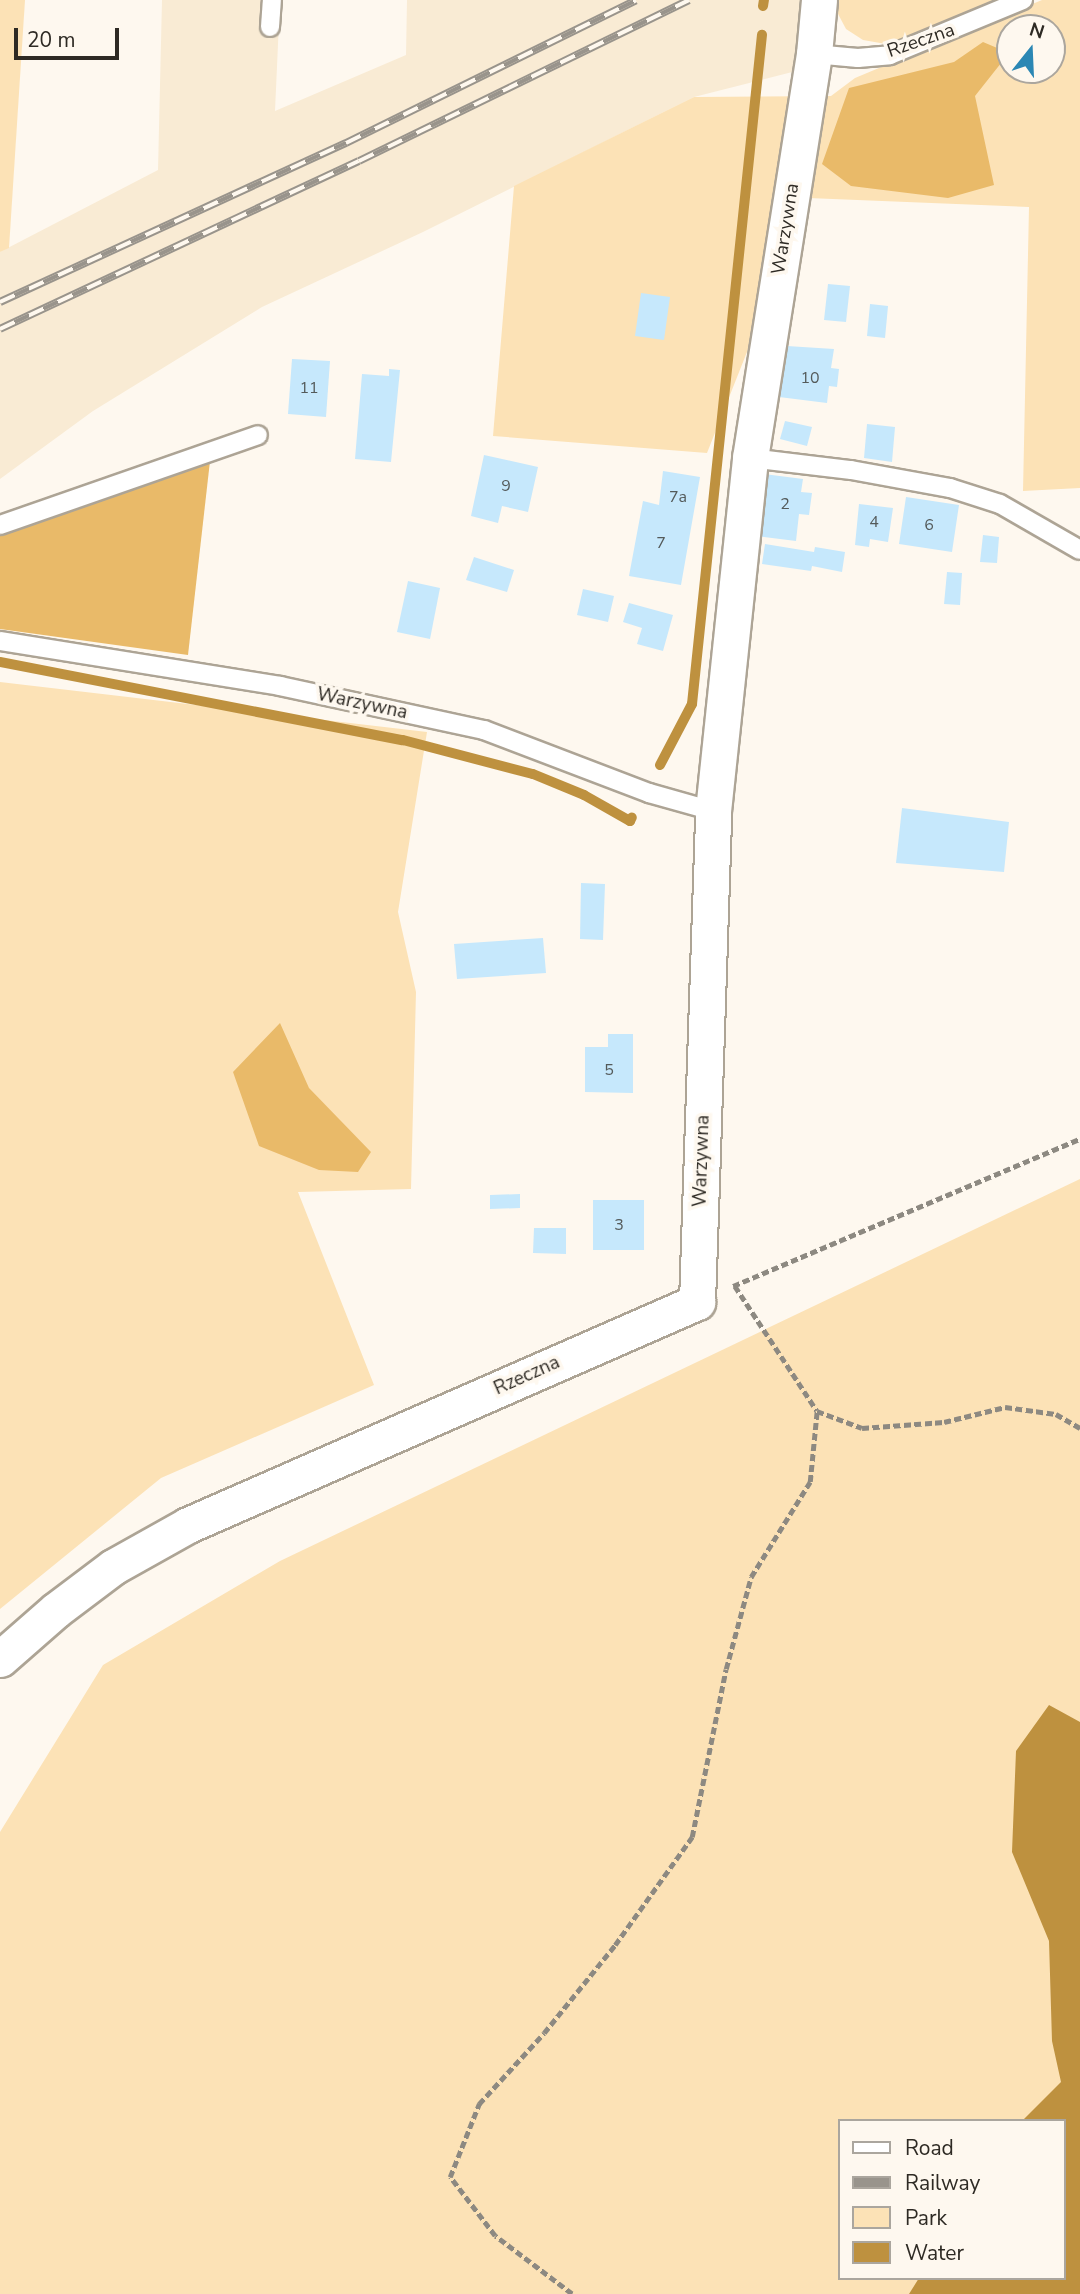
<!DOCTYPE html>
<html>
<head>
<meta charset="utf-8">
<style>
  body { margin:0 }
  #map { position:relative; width:1080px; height:2294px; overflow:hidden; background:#fef8ef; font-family:"Nunito Sans",sans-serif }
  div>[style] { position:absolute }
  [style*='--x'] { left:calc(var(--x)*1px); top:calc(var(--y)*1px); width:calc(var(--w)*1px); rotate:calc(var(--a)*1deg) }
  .built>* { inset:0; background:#f9ebd4 }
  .green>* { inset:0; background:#fce2b6 }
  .forest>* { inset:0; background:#e9ba69 }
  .water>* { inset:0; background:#be913f }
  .stream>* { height:10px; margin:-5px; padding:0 5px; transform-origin:5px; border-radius:5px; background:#be913f }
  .building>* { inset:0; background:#c6e8fc }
  .path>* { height:4.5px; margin-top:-2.25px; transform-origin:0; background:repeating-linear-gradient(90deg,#8d8981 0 7px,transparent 0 10.5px) }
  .roads { filter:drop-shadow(2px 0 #ada495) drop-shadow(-2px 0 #ada495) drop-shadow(0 2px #ada495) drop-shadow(0 -2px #ada495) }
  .lane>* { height:18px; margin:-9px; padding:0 9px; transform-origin:9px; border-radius:9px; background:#fff }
  .street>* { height:35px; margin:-17.5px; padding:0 17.5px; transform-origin:17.5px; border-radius:17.5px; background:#fff }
  .rail>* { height:8px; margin-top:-4px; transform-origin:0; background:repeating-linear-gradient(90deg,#fef8ef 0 16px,#99948c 0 32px); box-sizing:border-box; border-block:2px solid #99948c }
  span { translate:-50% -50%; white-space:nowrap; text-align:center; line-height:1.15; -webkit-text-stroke:7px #fef8ef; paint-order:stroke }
  .number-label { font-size:16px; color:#545a5a }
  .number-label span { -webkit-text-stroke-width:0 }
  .street-label { font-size:19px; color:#2e2a24 }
  .legend { position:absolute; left:838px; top:2119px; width:228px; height:161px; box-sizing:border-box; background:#fef8ef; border:2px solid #aba69e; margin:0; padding:9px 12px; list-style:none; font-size:21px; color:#2e2a24 }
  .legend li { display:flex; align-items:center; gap:14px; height:35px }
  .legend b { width:35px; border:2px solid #aba69e }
  .north { position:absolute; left:996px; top:14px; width:70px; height:70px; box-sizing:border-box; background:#fef8ef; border:2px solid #aba69e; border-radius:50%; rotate:18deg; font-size:19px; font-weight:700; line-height:28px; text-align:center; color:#2e2a24 }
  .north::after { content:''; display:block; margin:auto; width:24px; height:32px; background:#2b87b4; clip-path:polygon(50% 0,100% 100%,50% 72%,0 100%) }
  .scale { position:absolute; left:14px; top:28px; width:105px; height:32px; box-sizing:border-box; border:4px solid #2e2a24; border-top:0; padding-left:9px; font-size:21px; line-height:24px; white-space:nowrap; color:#2e2a24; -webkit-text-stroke:5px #fef8ef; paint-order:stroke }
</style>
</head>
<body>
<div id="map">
  <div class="built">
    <i style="clip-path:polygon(162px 0,280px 0,275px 111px,406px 55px,407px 0,840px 0,802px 24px,800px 70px,694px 97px,423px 232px,262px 307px,93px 411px,0 479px,0 252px,158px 170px)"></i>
  </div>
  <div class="green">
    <i style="clip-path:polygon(0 0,25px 0,9px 248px,0 252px)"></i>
    <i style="clip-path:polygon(836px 0,996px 0,902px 41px,886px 44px,863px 40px,846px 29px,837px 12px)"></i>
    <i style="clip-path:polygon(evenodd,1042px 0,1080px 0,1080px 488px,1023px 491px,1029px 207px,808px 198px,707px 453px,493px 436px,514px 186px,694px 97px,831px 96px,855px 78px,1042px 0,1010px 28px,1052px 28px,1052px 70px,1010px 70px,1010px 28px)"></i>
    <i style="clip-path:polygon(0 682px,427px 732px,398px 912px,416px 992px,411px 1189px,298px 1192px,374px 1385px,161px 1478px,0 1609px)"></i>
    <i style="clip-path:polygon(evenodd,1080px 1179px,1080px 2294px,0 2294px,0 1832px,103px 1665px,280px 1561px,1080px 1179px,840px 2121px,1064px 2121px,1064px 2278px,840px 2278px,840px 2121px)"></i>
  </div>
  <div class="forest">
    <i style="clip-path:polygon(983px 42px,1009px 53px,975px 96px,994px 185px,948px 198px,851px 186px,822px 164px,849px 88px,954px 62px)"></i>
    <i style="clip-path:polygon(210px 461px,188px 655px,0 629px,0 532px)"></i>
    <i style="clip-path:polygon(280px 1023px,309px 1088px,371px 1152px,358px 1172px,319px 1170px,259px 1146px,233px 1072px)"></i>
  </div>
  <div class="water">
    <i style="clip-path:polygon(1049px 1705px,1080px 1722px,1080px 2294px,909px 2294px,919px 2278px,1064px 2278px,1064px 2121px,1022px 2121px,1061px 2082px,1052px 2041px,1049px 1941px,1012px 1852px,1016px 1751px)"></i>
  </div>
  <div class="stream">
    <i style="--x:763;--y:6;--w:6;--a:-81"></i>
    <i style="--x:0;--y:662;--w:410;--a:11"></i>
    <i style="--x:403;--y:740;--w:134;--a:14.7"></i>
    <i style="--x:533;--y:774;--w:55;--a:22.4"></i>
    <i style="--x:584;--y:795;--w:53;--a:29.5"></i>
    <i style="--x:630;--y:821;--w:4;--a:-63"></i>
    <i style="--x:660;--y:765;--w:69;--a:-62.3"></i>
    <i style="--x:692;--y:704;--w:673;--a:-84.03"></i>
  </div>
  <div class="building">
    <i style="clip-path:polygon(828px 284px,850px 286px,846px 322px,824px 320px)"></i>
    <i style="clip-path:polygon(641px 293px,670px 297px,664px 340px,635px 336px)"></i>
    <i style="clip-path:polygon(870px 304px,888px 306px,885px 338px,867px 336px)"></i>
    <i style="clip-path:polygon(787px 346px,834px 349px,831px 368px,839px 369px,837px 387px,829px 386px,827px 403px,779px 397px)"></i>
    <i style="clip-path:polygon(292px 359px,330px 361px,326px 417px,288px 414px)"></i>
    <i style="clip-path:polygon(389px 369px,400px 370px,391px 462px,355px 459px,362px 374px,389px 376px)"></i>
    <i style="clip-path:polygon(785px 421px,812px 427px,807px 446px,780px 439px)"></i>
    <i style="clip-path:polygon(867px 424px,895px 427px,892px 462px,864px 458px)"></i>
    <i style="clip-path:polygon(484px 455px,538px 467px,528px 512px,502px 506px,498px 523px,471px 516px)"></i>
    <i style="clip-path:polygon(663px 471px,700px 477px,681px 585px,629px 576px,643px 501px,659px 505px)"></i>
    <i style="clip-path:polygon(764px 474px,803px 479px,801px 492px,812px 493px,809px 515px,799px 514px,796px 541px,755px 536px)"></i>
    <i style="clip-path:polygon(906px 497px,959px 505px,952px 552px,899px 544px)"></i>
    <i style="clip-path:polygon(859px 504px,893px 508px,888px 542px,870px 539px,869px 547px,855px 545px)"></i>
    <i style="clip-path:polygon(983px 535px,999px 537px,997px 563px,980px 562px)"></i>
    <i style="clip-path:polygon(765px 544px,814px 552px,815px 547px,845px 552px,842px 572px,812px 566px,811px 571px,762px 564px)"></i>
    <i style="clip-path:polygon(474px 557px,514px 570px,507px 592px,466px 580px)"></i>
    <i style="clip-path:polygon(947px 572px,962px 573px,960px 605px,944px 604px)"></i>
    <i style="clip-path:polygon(408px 581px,440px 588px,430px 639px,397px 632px)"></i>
    <i style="clip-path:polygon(583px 589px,614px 596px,608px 622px,577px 615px)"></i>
    <i style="clip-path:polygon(629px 603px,673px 615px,663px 651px,637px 644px,642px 628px,623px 622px)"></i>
    <i style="clip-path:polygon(902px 808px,1009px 822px,1004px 872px,896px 863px)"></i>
    <i style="clip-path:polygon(581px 883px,605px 884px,603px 940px,580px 939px)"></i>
    <i style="clip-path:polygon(543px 938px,546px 973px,457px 979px,454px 944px)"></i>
    <i style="clip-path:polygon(608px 1034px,633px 1034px,633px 1093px,585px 1092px,585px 1047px,608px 1047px)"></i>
    <i style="clip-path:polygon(520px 1194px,520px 1208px,490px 1209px,490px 1195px)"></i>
    <i style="clip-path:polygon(593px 1200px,644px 1200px,644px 1250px,593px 1250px)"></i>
    <i style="clip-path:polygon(534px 1228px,566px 1228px,566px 1254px,533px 1253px)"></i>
  </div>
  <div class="path">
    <i style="--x:733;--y:1286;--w:377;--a:-23"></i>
    <i style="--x:735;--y:1286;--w:149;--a:56.7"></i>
    <i style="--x:817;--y:1411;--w:48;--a:20.7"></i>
    <i style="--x:862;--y:1428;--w:82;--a:-4.2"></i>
    <i style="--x:944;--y:1422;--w:63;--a:-13.8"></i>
    <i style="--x:1005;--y:1407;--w:51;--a:7.8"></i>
    <i style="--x:1056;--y:1414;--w:28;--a:30"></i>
    <i style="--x:572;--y:2294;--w:96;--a:-143"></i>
    <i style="--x:495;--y:2236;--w:74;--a:-127.3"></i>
    <i style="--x:450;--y:2177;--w:79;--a:-68.3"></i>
    <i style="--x:479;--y:2104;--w:96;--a:-47.5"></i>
    <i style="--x:544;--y:2033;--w:113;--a:-51.1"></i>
    <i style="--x:615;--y:1945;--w:133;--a:-54.5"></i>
    <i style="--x:692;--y:1837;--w:171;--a:-78.6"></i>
    <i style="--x:726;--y:1669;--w:95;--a:-74.8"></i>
    <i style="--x:751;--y:1577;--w:112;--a:-58.2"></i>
    <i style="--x:810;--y:1482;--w:71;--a:-84.4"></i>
  </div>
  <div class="roads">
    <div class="lane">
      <i style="--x:270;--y:27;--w:27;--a:-86"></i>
      <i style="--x:814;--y:54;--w:44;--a:5.2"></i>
      <i style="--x:858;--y:58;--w:32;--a:-5"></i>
      <i style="--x:890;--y:55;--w:144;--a:-22.5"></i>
      <i style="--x:750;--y:458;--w:102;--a:6.8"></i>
      <i style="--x:851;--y:470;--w:101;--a:10.3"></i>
      <i style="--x:950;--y:488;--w:52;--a:17.7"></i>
      <i style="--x:1000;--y:504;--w:92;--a:29.9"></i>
      <i style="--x:0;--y:525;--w:273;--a:-19.2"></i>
      <i style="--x:0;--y:641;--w:284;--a:9.1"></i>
      <i style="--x:280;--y:686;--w:209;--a:12.2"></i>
      <i style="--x:484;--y:730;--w:177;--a:20.9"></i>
      <i style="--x:649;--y:793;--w:66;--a:15.7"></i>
    </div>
    <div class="street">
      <i style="--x:0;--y:1659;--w:74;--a:-41.2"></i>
      <i style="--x:56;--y:1610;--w:71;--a:-37"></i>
      <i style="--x:113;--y:1567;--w:86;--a:-29.2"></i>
      <i style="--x:188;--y:1525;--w:556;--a:-23.66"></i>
      <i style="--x:697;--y:1302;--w:491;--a:-88.1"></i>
      <i style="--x:713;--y:811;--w:355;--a:-84"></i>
      <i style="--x:750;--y:458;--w:409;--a:-81"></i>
      <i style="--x:814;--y:54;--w:54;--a:-84.7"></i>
    </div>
  </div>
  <div class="rail">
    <i style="--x:0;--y:302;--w:381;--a:-24.7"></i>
    <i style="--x:346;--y:143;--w:323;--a:-26.2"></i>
    <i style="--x:0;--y:329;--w:396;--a:-25.1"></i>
    <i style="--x:359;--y:161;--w:367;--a:-26"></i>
  </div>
  <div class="number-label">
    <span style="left:810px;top:378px">10</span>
    <span style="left:309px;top:388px">11</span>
    <span style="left:506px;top:486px">9</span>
    <span style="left:678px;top:497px">7a</span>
    <span style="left:785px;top:504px">2</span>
    <span style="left:874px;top:522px">4</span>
    <span style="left:929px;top:525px">6</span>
    <span style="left:661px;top:543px">7</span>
    <span style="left:609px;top:1070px">5</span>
    <span style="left:619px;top:1225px">3</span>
  </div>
  <div class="street-label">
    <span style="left:921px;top:41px;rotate:-19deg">Rzeczna</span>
    <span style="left:786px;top:229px;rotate:-81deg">Warzywna</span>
    <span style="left:362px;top:704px;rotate:12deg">Warzywna</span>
    <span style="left:702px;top:1161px;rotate:-88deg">Warzywna</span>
    <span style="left:527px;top:1376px;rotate:-24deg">Rzeczna</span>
  </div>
  <ul class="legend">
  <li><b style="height:9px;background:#fff"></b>Road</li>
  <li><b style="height:9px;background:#99948c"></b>Railway</li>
  <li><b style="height:19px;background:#fce2b6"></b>Park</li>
  <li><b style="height:19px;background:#be913f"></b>Water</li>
  </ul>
  <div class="north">N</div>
  <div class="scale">20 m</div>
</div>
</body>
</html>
